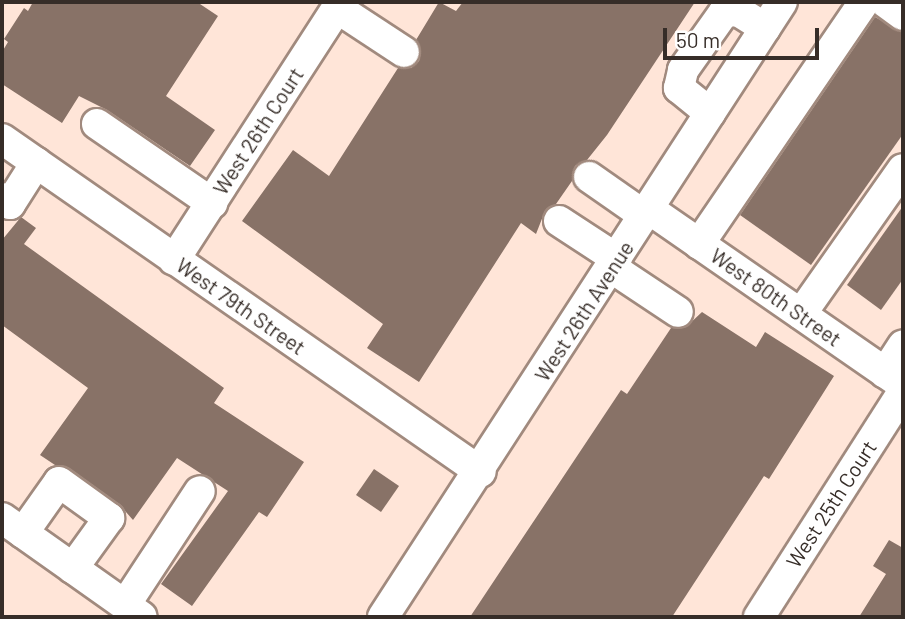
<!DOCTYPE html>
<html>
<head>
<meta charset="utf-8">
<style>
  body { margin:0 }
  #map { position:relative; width:905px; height:619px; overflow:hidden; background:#ffe5d8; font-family:Barlow,sans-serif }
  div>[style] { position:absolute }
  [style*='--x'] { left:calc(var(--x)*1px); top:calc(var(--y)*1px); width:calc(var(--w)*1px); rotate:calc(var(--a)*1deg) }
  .building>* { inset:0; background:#887267 }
  .roads { filter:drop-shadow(2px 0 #a18a7e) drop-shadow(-2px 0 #a18a7e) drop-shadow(0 2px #a18a7e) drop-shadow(0 -2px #a18a7e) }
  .minor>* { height:30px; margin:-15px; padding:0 15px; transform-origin:15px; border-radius:15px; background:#fff }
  span { translate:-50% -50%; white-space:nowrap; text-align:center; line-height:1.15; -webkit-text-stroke:7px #fff; paint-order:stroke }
  .street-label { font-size:21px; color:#362d28 }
  .frame { position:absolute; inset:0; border:4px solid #362d28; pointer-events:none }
  .scale { position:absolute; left:663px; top:28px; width:156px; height:32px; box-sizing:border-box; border:4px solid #362d28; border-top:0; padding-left:9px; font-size:21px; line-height:24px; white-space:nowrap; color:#362d28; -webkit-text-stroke:5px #fff; paint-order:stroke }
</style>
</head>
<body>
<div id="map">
  <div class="building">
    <i style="clip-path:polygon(33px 2px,197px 2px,218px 16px,166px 96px,215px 130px,190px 166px,107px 110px,79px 96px,62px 123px,2px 84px,2px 52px,8px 42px,4px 39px,24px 8px,28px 11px)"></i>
    <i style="clip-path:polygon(439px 2px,456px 11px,463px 2px,695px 2px,607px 135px,587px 160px,575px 166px,572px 181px,556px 204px,545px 211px,536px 234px,521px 223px,419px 382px,367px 348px,383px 324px,242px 221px,293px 150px,329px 176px,398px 68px,411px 68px,419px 61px,421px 52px,416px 40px)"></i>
    <i style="clip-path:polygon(875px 17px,903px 32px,903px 134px,811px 265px,740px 215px)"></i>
    <i style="clip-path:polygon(903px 206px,903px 279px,881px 310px,847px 285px)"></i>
    <i style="clip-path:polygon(21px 217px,36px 228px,24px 244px,224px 388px,214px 403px,304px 462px,267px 517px,259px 512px,192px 606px,161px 584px,228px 491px,177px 458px,133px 520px,119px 504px,69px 468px,55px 465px,40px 455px,88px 388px,2px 325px,2px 240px)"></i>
    <i style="clip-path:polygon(702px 312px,756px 347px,765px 332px,834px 376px,769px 479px,764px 476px,672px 617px,470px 617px,621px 390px,627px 394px,671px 328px,686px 327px)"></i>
    <i style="clip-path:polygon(374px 469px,399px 486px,381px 512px,356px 495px)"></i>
    <i style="clip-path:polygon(889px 540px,903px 548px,903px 617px,859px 617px,886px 574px,873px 566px)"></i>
  </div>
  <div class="roads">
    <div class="minor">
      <i style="--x:885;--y:2;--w:22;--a:36"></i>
      <i style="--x:337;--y:8;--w:80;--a:33.3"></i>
      <i style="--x:710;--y:113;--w:40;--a:-141"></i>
      <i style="--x:679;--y:88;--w:18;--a:-77"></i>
      <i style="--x:683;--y:70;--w:71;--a:-54.7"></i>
      <i style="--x:724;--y:12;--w:14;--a:-4"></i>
      <i style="--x:738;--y:11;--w:32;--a:32"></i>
      <i style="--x:97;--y:124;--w:140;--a:34.5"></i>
      <i style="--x:2;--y:139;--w:583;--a:34.81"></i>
      <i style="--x:589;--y:177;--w:68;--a:34.9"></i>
      <i style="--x:2;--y:198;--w:10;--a:37"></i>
      <i style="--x:10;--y:204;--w:49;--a:-57.6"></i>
      <i style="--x:649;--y:209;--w:309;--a:34.7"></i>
      <i style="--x:559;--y:221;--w:69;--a:33.2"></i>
      <i style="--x:699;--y:244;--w:293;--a:-55.7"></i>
      <i style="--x:174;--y:260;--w:307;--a:-57.1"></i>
      <i style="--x:612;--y:268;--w:79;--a:33.7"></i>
      <i style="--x:801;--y:314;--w:177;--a:-54.9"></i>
      <i style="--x:885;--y:373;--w:33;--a:-57"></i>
      <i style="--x:2;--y:518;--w:171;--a:35.3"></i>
      <i style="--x:23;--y:533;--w:62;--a:-54.8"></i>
      <i style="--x:59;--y:482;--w:62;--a:35.8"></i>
      <i style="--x:109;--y:518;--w:62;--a:125.8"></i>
      <i style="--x:125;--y:605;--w:136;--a:-56.7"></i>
      <i style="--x:383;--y:617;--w:733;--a:-57.03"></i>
      <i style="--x:759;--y:617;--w:267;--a:-57.4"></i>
    </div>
  </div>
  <div class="street-label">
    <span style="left:258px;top:131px;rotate:-57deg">West 26th Court</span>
    <span style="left:776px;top:297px;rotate:35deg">West 80th Street</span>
    <span style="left:241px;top:306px;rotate:35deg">West 79th Street</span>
    <span style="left:584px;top:311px;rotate:-57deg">West 26th Avenue</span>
    <span style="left:831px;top:504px;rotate:-57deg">West 25th Court</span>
  </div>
  <div class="frame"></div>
  <div class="scale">50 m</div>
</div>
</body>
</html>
